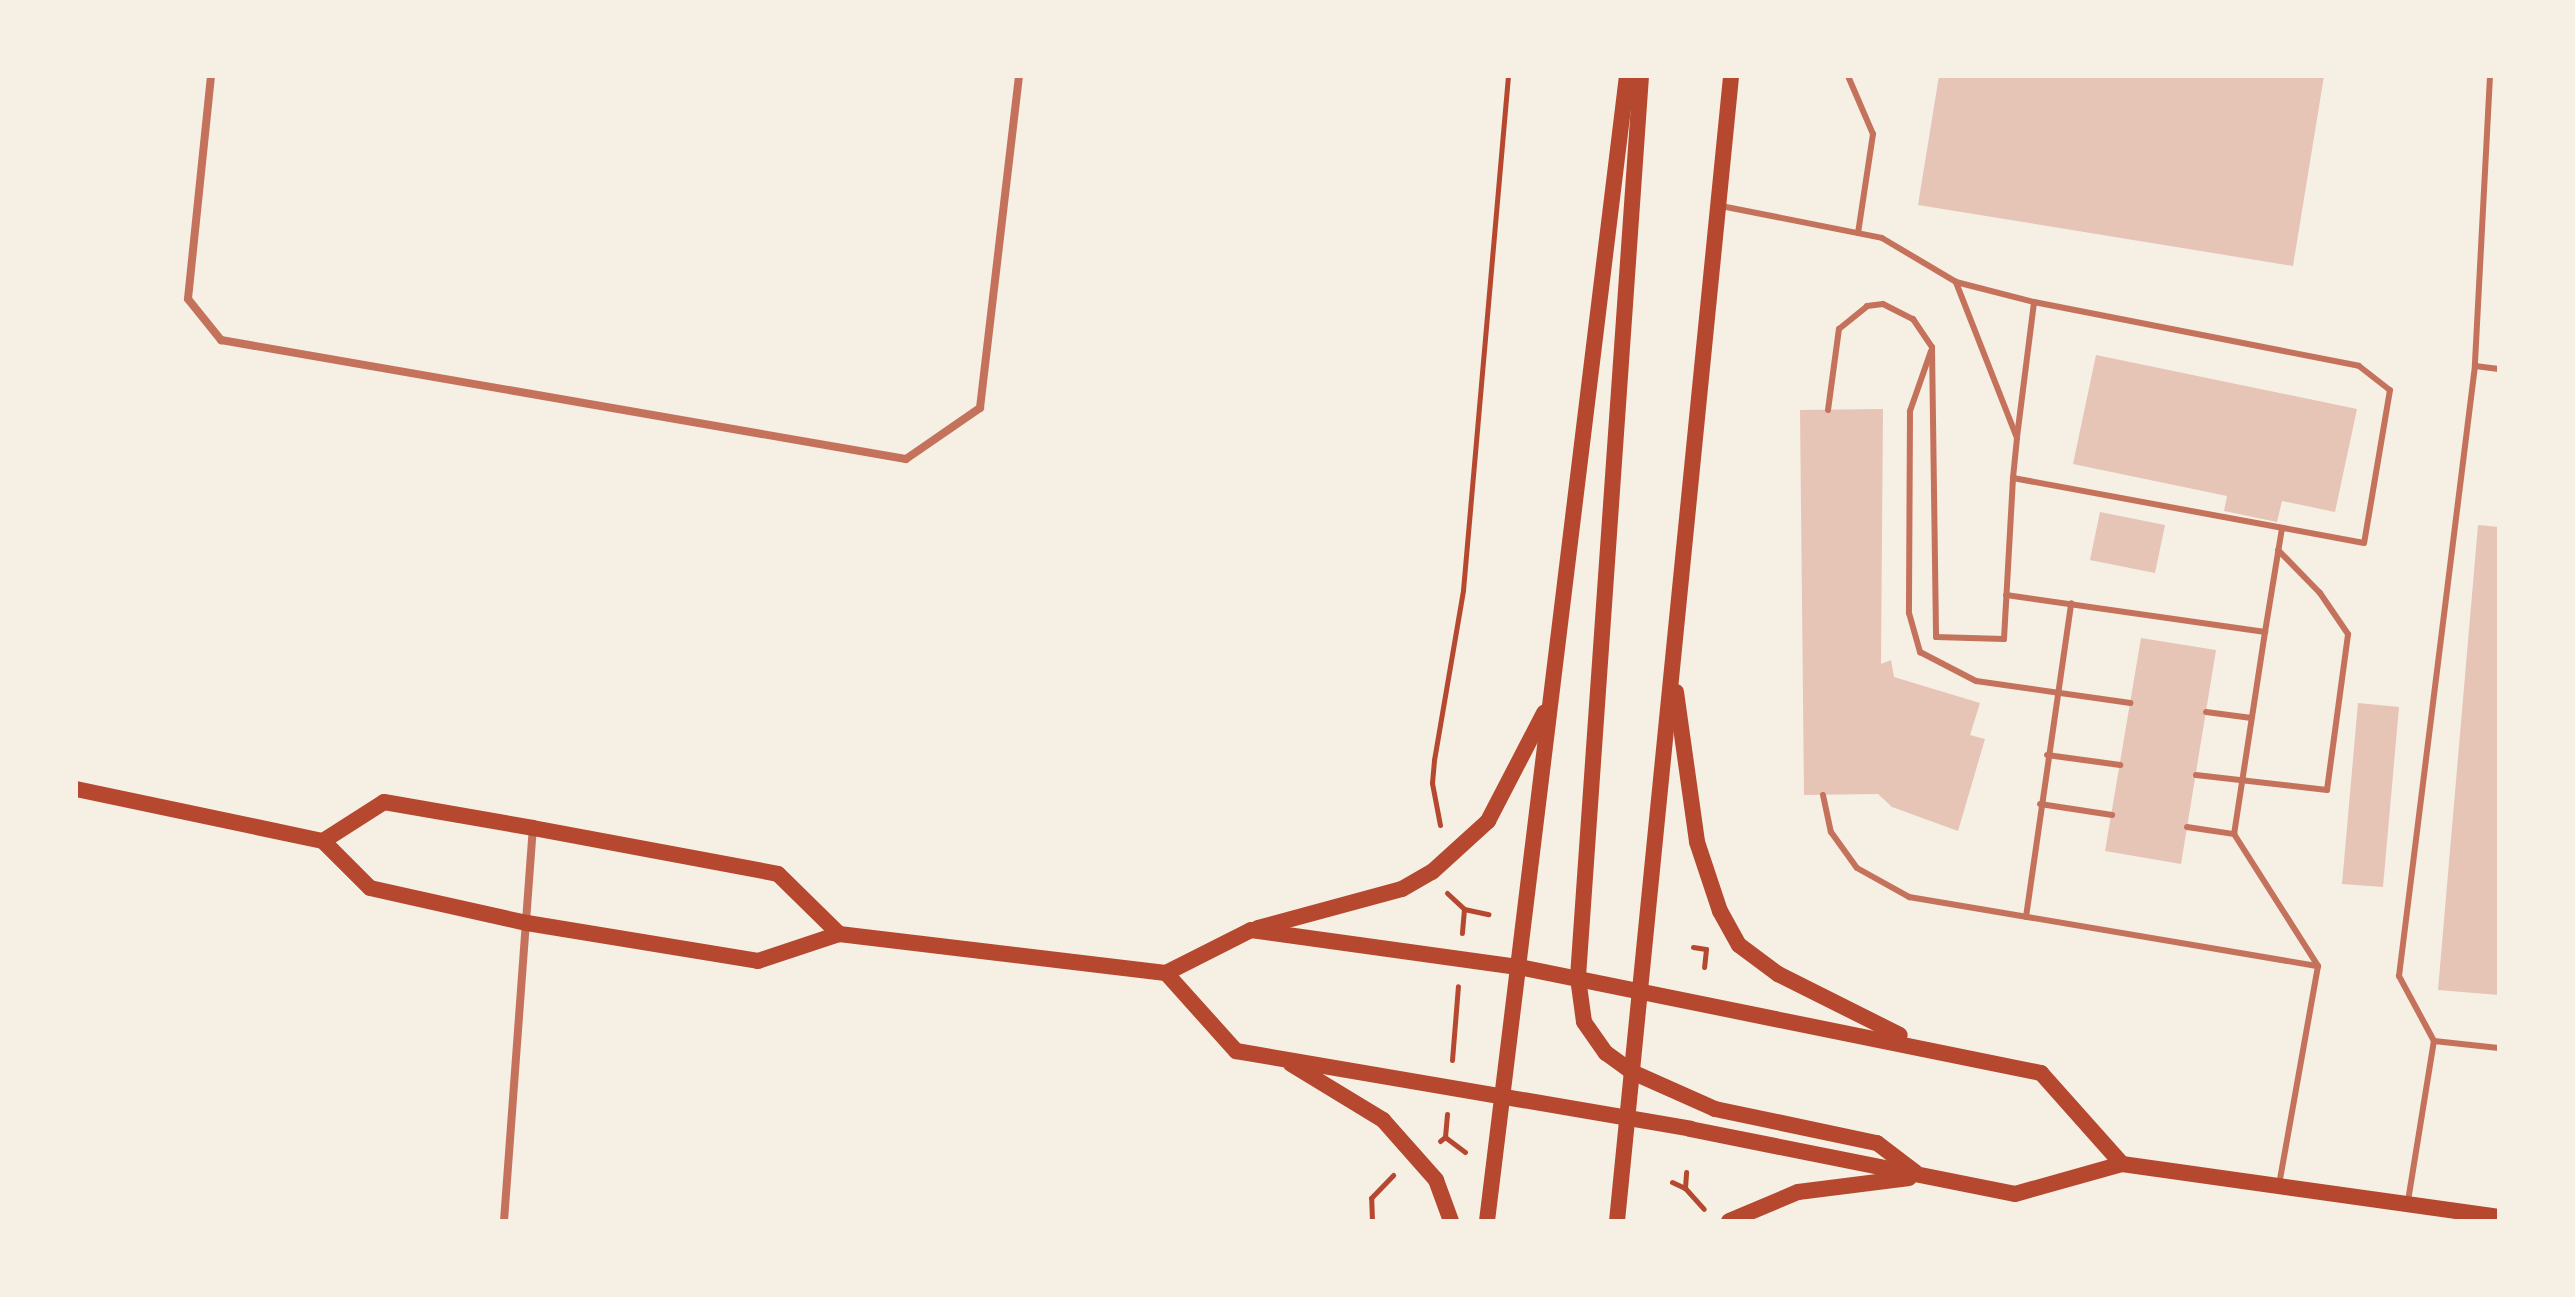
<!DOCTYPE html>
<html>
<head>
<meta charset="utf-8">
<style>
  body { margin:0 }
  #map { position:relative; width:2575px; height:1297px; overflow:hidden; background:#f6efe4; font-family:"Noto Serif",serif }
  div>[style] { position:absolute }
  [style*='--x'] { left:calc(var(--x)*1px); top:calc(var(--y)*1px); width:calc(var(--w)*1px); rotate:calc(var(--a)*1deg) }
  .building>* { inset:0; background:#e6c5b7 }
  .path>* { height:5px; margin:-2.5px; padding:0 2.5px; transform-origin:2.5px; border-radius:2.5px; background:#b5482f }
  .service>* { height:6px; margin:-3px; padding:0 3px; transform-origin:3px; border-radius:3px; background:#c5725c }
  .minor>* { height:8px; margin:-4px; padding:0 4px; transform-origin:4px; border-radius:4px; background:#c5725c }
  .secondary>* { height:16px; margin:-8px; padding:0 8px; transform-origin:8px; border-radius:8px; background:#b5482f }
  span { translate:-50% -50%; white-space:nowrap; text-align:center; line-height:1.15; -webkit-text-stroke:6px #f6efe4; paint-order:stroke }
  .frame { position:absolute; inset:0; border:78px solid #f6efe4; pointer-events:none }
</style>
</head>
<body>
<div id="map">
  <div class="building">
    <i style="clip-path:polygon(1939px 76px,2324px 76px,2293px 266px,1918px 205px)"></i>
    <i style="clip-path:polygon(2096px 355px,2357px 409px,2335px 512px,2282px 501px,2277px 522px,2224px 511px,2227px 496px,2073px 464px)"></i>
    <i style="clip-path:polygon(1883px 409px,1881px 664px,1891px 660px,1894px 677px,1980px 703px,1970px 735px,1985px 739px,1958px 831px,1892px 807px,1878px 794px,1804px 795px,1800px 410px)"></i>
    <i style="clip-path:polygon(2100px 512px,2165px 525px,2155px 573px,2090px 560px)"></i>
    <i style="clip-path:polygon(2478px 525px,2499px 527px,2499px 995px,2438px 990px)"></i>
    <i style="clip-path:polygon(2141px 638px,2216px 650px,2181px 864px,2105px 851px)"></i>
    <i style="clip-path:polygon(2358px 703px,2399px 707px,2383px 887px,2342px 884px)"></i>
  </div>
  <div class="path">
    <i style="--x:1440;--y:825;--w:43;--a:-100.8"></i>
    <i style="--x:1432;--y:783;--w:23;--a:-85"></i>
    <i style="--x:1434;--y:760;--w:172;--a:-80.3"></i>
    <i style="--x:1463;--y:590;--w:516;--a:-85"></i>
    <i style="--x:1447;--y:893;--w:23;--a:43"></i>
    <i style="--x:1464;--y:909;--w:24;--a:95"></i>
    <i style="--x:1464;--y:909;--w:25;--a:12"></i>
    <i style="--x:1693;--y:947;--w:13;--a:9"></i>
    <i style="--x:1706;--y:949;--w:18;--a:96"></i>
    <i style="--x:1452;--y:1060;--w:74;--a:-85.4"></i>
    <i style="--x:1445;--y:1137;--w:25;--a:37"></i>
    <i style="--x:1440;--y:1141;--w:6;--a:-39"></i>
    <i style="--x:1445;--y:1137;--w:23;--a:-85"></i>
    <i style="--x:1672;--y:1182;--w:14;--a:25"></i>
    <i style="--x:1685;--y:1188;--w:28;--a:48"></i>
    <i style="--x:1685;--y:1188;--w:16;--a:-86"></i>
    <i style="--x:1372;--y:1221;--w:23;--a:-92"></i>
    <i style="--x:1371;--y:1198;--w:32;--a:-46"></i>
  </div>
  <div class="service">
    <i style="--x:1848;--y:76;--w:63;--a:66.7"></i>
    <i style="--x:1873;--y:134;--w:100;--a:98.6"></i>
    <i style="--x:2490;--y:76;--w:290;--a:93"></i>
    <i style="--x:2475;--y:366;--w:24;--a:7"></i>
    <i style="--x:1721;--y:206;--w:164;--a:11.2"></i>
    <i style="--x:1882;--y:238;--w:86;--a:30.7"></i>
    <i style="--x:1956;--y:282;--w:81;--a:14.4"></i>
    <i style="--x:2034;--y:302;--w:331;--a:11.1"></i>
    <i style="--x:2359;--y:366;--w:39;--a:38"></i>
    <i style="--x:2390;--y:390;--w:155;--a:99.6"></i>
    <i style="--x:2364;--y:543;--w:357;--a:-169.5"></i>
    <i style="--x:2013;--y:478;--w:40;--a:-84.3"></i>
    <i style="--x:2017;--y:438;--w:168;--a:-111.4"></i>
    <i style="--x:1931;--y:351;--w:64;--a:109.3"></i>
    <i style="--x:1910;--y:411;--w:202;--a:90.3"></i>
    <i style="--x:1909;--y:613;--w:41;--a:74.2"></i>
    <i style="--x:1920;--y:652;--w:63;--a:27.4"></i>
    <i style="--x:1976;--y:681;--w:156;--a:8.1"></i>
    <i style="--x:1828;--y:410;--w:82;--a:-82.3"></i>
    <i style="--x:1839;--y:329;--w:36;--a:-39"></i>
    <i style="--x:1867;--y:306;--w:16;--a:-7"></i>
    <i style="--x:1883;--y:304;--w:34;--a:27"></i>
    <i style="--x:1913;--y:319;--w:34;--a:56"></i>
    <i style="--x:1932;--y:347;--w:290;--a:89.2"></i>
    <i style="--x:1936;--y:637;--w:68;--a:1.7"></i>
    <i style="--x:2004;--y:639;--w:161;--a:-86.8"></i>
    <i style="--x:2017;--y:437;--w:136;--a:-82.8"></i>
    <i style="--x:2006;--y:595;--w:262;--a:8.1"></i>
    <i style="--x:2265;--y:632;--w:204;--a:98.7"></i>
    <i style="--x:2234;--y:834;--w:156;--a:57.5"></i>
    <i style="--x:2265;--y:632;--w:105;--a:-80.7"></i>
    <i style="--x:2206;--y:712;--w:46;--a:7.4"></i>
    <i style="--x:2047;--y:755;--w:74;--a:7.8"></i>
    <i style="--x:2196;--y:775;--w:132;--a:6.5"></i>
    <i style="--x:2327;--y:790;--w:157;--a:-82.3"></i>
    <i style="--x:2348;--y:634;--w:50;--a:-124.3"></i>
    <i style="--x:2320;--y:593;--w:60;--a:-134.3"></i>
    <i style="--x:1823;--y:795;--w:38;--a:78"></i>
    <i style="--x:1831;--y:832;--w:44;--a:54.2"></i>
    <i style="--x:1857;--y:868;--w:60;--a:29.1"></i>
    <i style="--x:1909;--y:897;--w:415;--a:9.6"></i>
    <i style="--x:2318;--y:966;--w:223;--a:100.1"></i>
    <i style="--x:2040;--y:804;--w:73;--a:8.7"></i>
    <i style="--x:2187;--y:827;--w:48;--a:8.5"></i>
    <i style="--x:2026;--y:917;--w:317;--a:-81.8"></i>
    <i style="--x:2434;--y:1041;--w:74;--a:-118.3"></i>
    <i style="--x:2399;--y:976;--w:615;--a:-82.9"></i>
    <i style="--x:2408;--y:1201;--w:162;--a:-80.8"></i>
    <i style="--x:2434;--y:1041;--w:65;--a:6.1"></i>
  </div>
  <div class="minor">
    <i style="--x:211;--y:76;--w:224;--a:95.9"></i>
    <i style="--x:188;--y:299;--w:53;--a:51.2"></i>
    <i style="--x:221;--y:340;--w:695;--a:9.86"></i>
    <i style="--x:906;--y:459;--w:90;--a:-34.6"></i>
    <i style="--x:980;--y:408;--w:334;--a:-83.3"></i>
    <i style="--x:504;--y:1221;--w:394;--a:-85.8"></i>
  </div>
  <div class="secondary">
    <i style="--x:1641;--y:76;--w:904;--a:94"></i>
    <i style="--x:1578;--y:978;--w:44;--a:82.2"></i>
    <i style="--x:1584;--y:1022;--w:38;--a:55"></i>
    <i style="--x:1606;--y:1053;--w:32;--a:36"></i>
    <i style="--x:1632;--y:1072;--w:91;--a:24"></i>
    <i style="--x:1715;--y:1109;--w:166;--a:11.9"></i>
    <i style="--x:1877;--y:1143;--w:48;--a:37.3"></i>
    <i style="--x:1676;--y:692;--w:151;--a:82"></i>
    <i style="--x:1697;--y:842;--w:73;--a:71.6"></i>
    <i style="--x:1720;--y:911;--w:39;--a:61"></i>
    <i style="--x:1739;--y:945;--w:49;--a:36.6"></i>
    <i style="--x:1778;--y:974;--w:136;--a:26.6"></i>
    <i style="--x:76;--y:789;--w:252;--a:11.9"></i>
    <i style="--x:323;--y:841;--w:66;--a:45"></i>
    <i style="--x:370;--y:888;--w:161;--a:12.6"></i>
    <i style="--x:527;--y:923;--w:234;--a:9.3"></i>
    <i style="--x:758;--y:961;--w:85;--a:-18.4"></i>
    <i style="--x:839;--y:934;--w:329;--a:6.8"></i>
    <i style="--x:1166;--y:973;--w:95;--a:-26.8"></i>
    <i style="--x:1251;--y:930;--w:271;--a:7.9"></i>
    <i style="--x:1519;--y:967;--w:533;--a:11.48"></i>
    <i style="--x:2041;--y:1073;--w:122;--a:48.3"></i>
    <i style="--x:323;--y:841;--w:72;--a:-32.6"></i>
    <i style="--x:384;--y:802;--w:151;--a:9.9"></i>
    <i style="--x:533;--y:828;--w:249;--a:10.6"></i>
    <i style="--x:778;--y:874;--w:86;--a:44.5"></i>
    <i style="--x:1258;--y:928;--w:149;--a:-15.2"></i>
    <i style="--x:1402;--y:889;--w:34;--a:-30"></i>
    <i style="--x:1432;--y:872;--w:76;--a:-42.3"></i>
    <i style="--x:1488;--y:821;--w:122;--a:-62.6"></i>
    <i style="--x:1166;--y:973;--w:105;--a:48.1"></i>
    <i style="--x:1236;--y:1051;--w:461;--a:9.7"></i>
    <i style="--x:1690;--y:1129;--w:331;--a:11.3"></i>
    <i style="--x:2015;--y:1194;--w:111;--a:-15.7"></i>
    <i style="--x:2122;--y:1164;--w:381;--a:8"></i>
    <i style="--x:1291;--y:1064;--w:108;--a:31.3"></i>
    <i style="--x:1383;--y:1120;--w:80;--a:48.5"></i>
    <i style="--x:1436;--y:1180;--w:44;--a:69.9"></i>
    <i style="--x:1487;--y:1221;--w:1154;--a:-83.03"></i>
    <i style="--x:1617;--y:1221;--w:1151;--a:-84.31"></i>
    <i style="--x:1729;--y:1221;--w:75;--a:-22.8"></i>
    <i style="--x:1798;--y:1192;--w:112;--a:-7.2"></i>
  </div>
  <div class="frame"></div>
</div>
</body>
</html>
